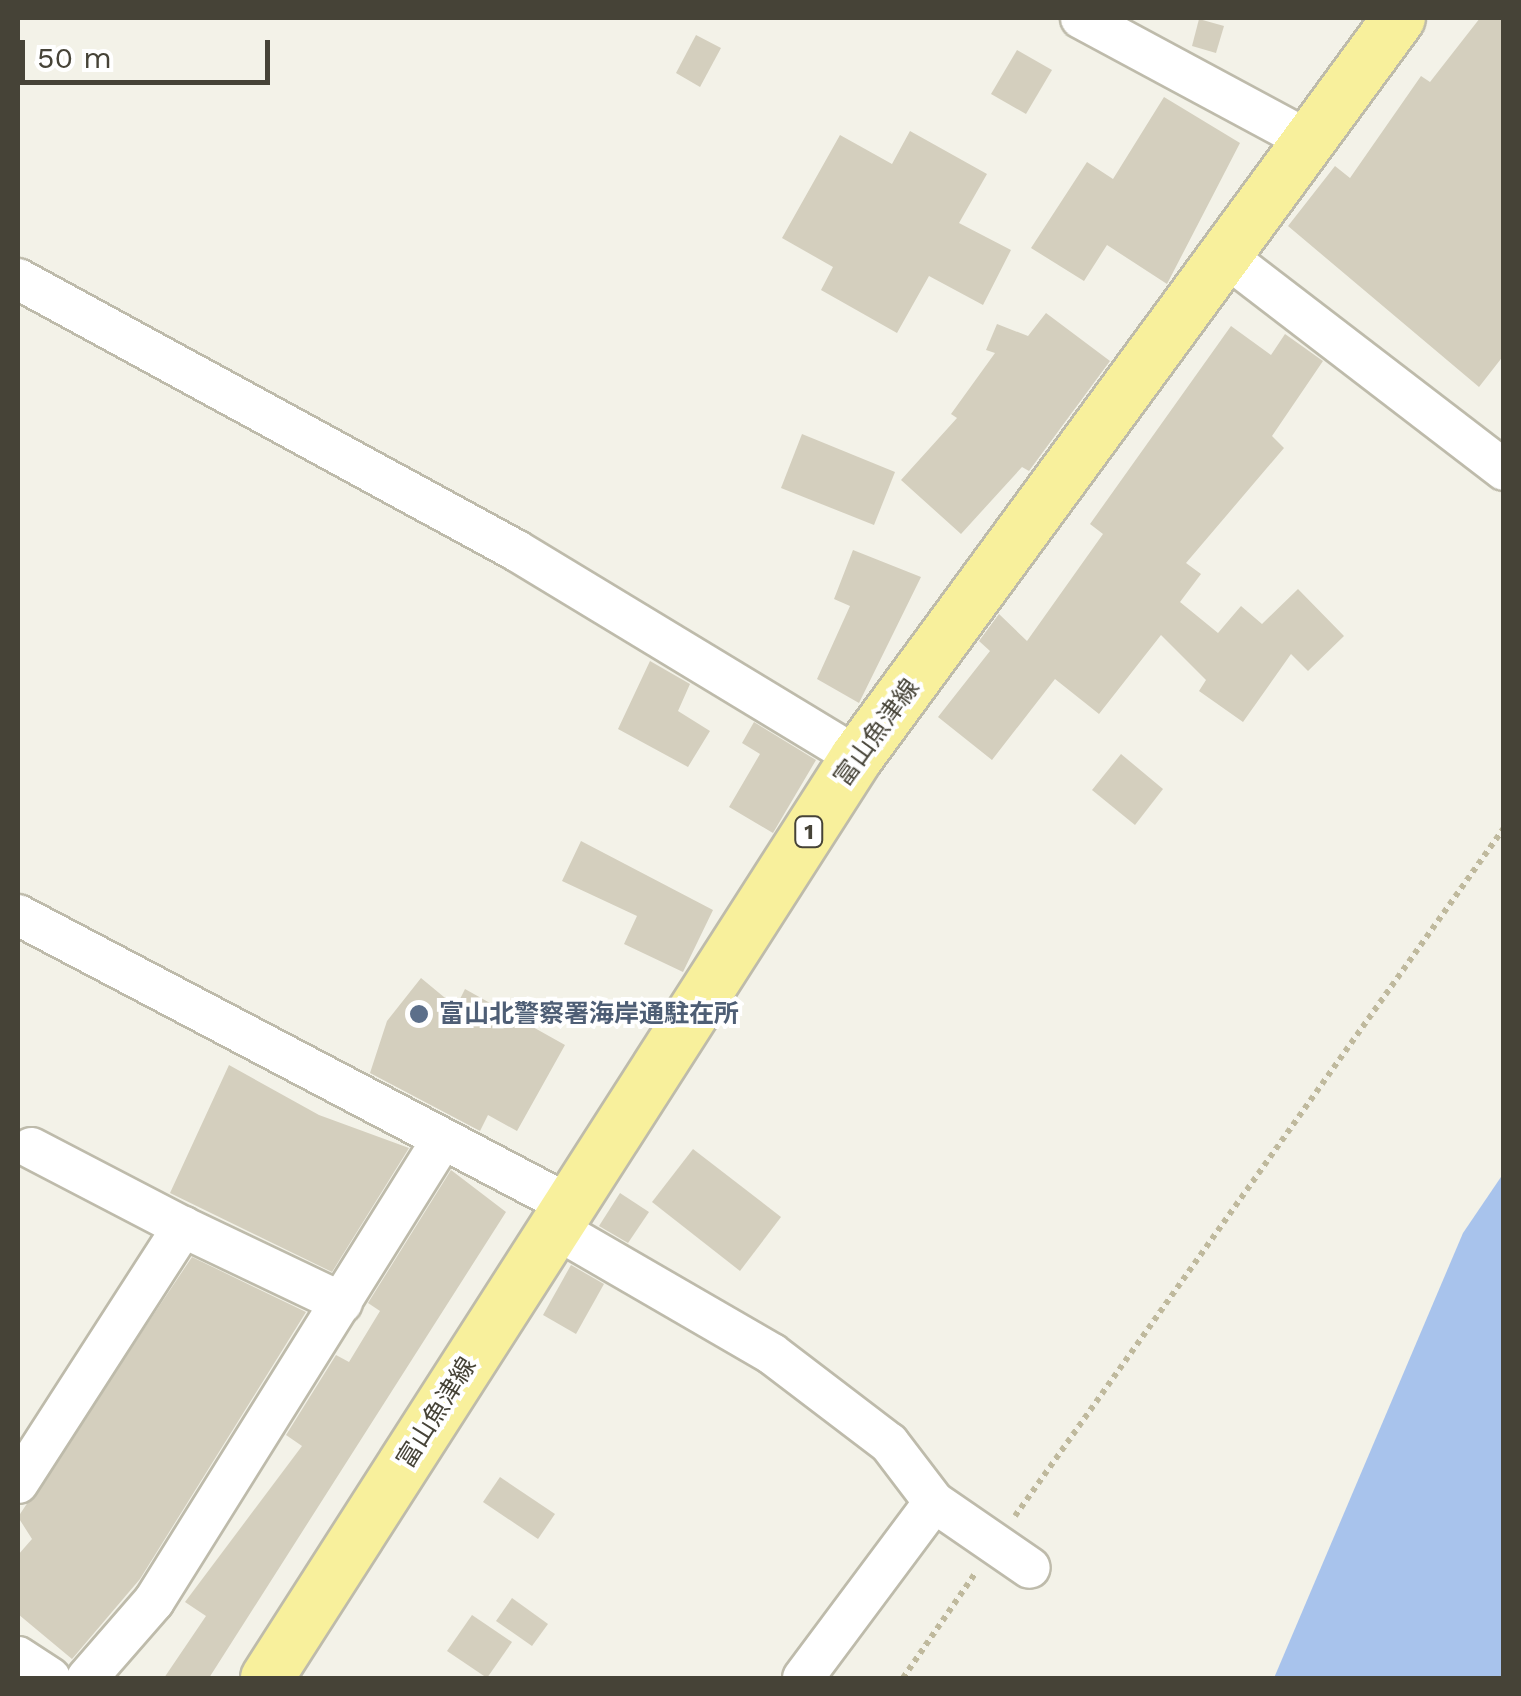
<!DOCTYPE html>
<html>
<head>
<meta charset="utf-8">
<style>
  body { margin:0 }
  #map { position:relative; width:1521px; height:1696px; overflow:hidden; background:#f3f2e8; font-family:"Work Sans","Noto Sans JP",sans-serif }
  div>[style] { position:absolute }
  [style*='--x'] { left:calc(var(--x)*1px); top:calc(var(--y)*1px); width:calc(var(--w)*1px); rotate:calc(var(--a)*1deg) }
  .water>* { inset:0; background:#a8c3ec }
  .building>* { inset:0; background:#d4cfbe }
  .path>* { height:6px; margin-top:-3px; transform-origin:0; background:repeating-linear-gradient(90deg,#bfb99d 0 5px,transparent 0 10px) }
  .roads { filter:drop-shadow(2px 0 #bebbab) drop-shadow(-2px 0 #bebbab) drop-shadow(0 2px #bebbab) drop-shadow(0 -2px #bebbab) }
  .minor>* { height:40px; margin:-20px; padding:0 20px; transform-origin:20px; border-radius:20px; background:#fff }
  .major>* { height:52px; margin:-26px; padding:0 26px; transform-origin:26px; border-radius:26px; background:#f8f09c }
  .dots>* { width:28px; height:28px; translate:-50% -50%; box-sizing:border-box; border:5px solid #fff; border-radius:50% }
  span { translate:-50% -50%; white-space:nowrap; text-align:center; line-height:1.15; -webkit-text-stroke:8px #fff; paint-order:stroke }
  .shield-label span { padding:2px 8px; background:#fff; border:2px solid; border-radius:8px; -webkit-text-stroke-width:0 }
  .shield-label { font-size:22px; color:#464337; font-weight:700 }
  .street-label { font-size:25px; color:#464337 }
  .service-label { font-size:25px; color:#4e5e75; font-weight:700 }
  .left { translate:0 -50%; text-align:left }
  .frame { position:absolute; inset:0; border:20px solid #464337; pointer-events:none }
  .scale { position:absolute; left:20px; top:40px; width:250px; height:45px; box-sizing:border-box; border:5px solid #464337; border-top:0; padding-left:12px; font-size:30px; line-height:35px; white-space:nowrap; color:#464337; -webkit-text-stroke:8px #fff; paint-order:stroke }
</style>
</head>
<body>
<div id="map">
  <div class="water">
    <i style="clip-path:polygon(1503px 1174px,1503px 1678px,1274px 1678px,1463px 1233px)"></i>
  </div>
  <div class="building">
    <i style="clip-path:polygon(1480px 18px,1504px 18px,1504px 355px,1479px 387px,1288px 226px,1335px 166px,1350px 178px,1421px 76px,1430px 82px)"></i>
    <i style="clip-path:polygon(1199px 19px,1224px 26px,1216px 53px,1192px 46px)"></i>
    <i style="clip-path:polygon(696px 35px,721px 48px,700px 87px,676px 73px)"></i>
    <i style="clip-path:polygon(1017px 50px,1052px 70px,1026px 114px,991px 94px)"></i>
    <i style="clip-path:polygon(1164px 97px,1240px 143px,1167px 284px,1107px 245px,1084px 281px,1031px 248px,1087px 162px,1113px 179px)"></i>
    <i style="clip-path:polygon(910px 131px,987px 174px,959px 223px,1011px 250px,983px 305px,929px 276px,897px 333px,821px 290px,833px 267px,782px 238px,840px 135px,892px 164px)"></i>
    <i style="clip-path:polygon(1046px 313px,1110px 361px,1029px 471px,1022px 467px,961px 534px,901px 480px,957px 418px,951px 414px,995px 353px,986px 350px,997px 324px,1028px 336px)"></i>
    <i style="clip-path:polygon(1231px 326px,1271px 355px,1285px 334px,1323px 361px,1272px 436px,1284px 448px,1186px 563px,1201px 574px,1180px 602px,1218px 633px,1241px 606px,1262px 624px,1298px 589px,1344px 636px,1308px 671px,1291px 654px,1243px 722px,1199px 691px,1206px 680px,1161px 635px,1099px 714px,1055px 679px,992px 760px,938px 717px,990px 651px,979px 641px,999px 614px,1027px 641px,1103px 534px,1090px 524px)"></i>
    <i style="clip-path:polygon(802px 434px,895px 472px,874px 525px,781px 488px)"></i>
    <i style="clip-path:polygon(853px 550px,921px 577px,859px 703px,817px 679px,850px 606px,834px 599px)"></i>
    <i style="clip-path:polygon(650px 661px,690px 684px,678px 711px,710px 731px,688px 767px,618px 729px)"></i>
    <i style="clip-path:polygon(754px 722px,816px 760px,773px 833px,729px 807px,760px 754px,742px 743px)"></i>
    <i style="clip-path:polygon(1121px 754px,1163px 789px,1135px 825px,1092px 790px)"></i>
    <i style="clip-path:polygon(581px 841px,713px 910px,683px 972px,624px 944px,637px 916px,562px 881px)"></i>
    <i style="clip-path:polygon(421px 978px,456px 1007px,465px 989px,565px 1045px,517px 1131px,488px 1115px,480px 1131px,370px 1073px,387px 1021px)"></i>
    <i style="clip-path:polygon(229px 1065px,319px 1115px,409px 1148px,332px 1272px,170px 1193px)"></i>
    <i style="clip-path:polygon(693px 1149px,781px 1217px,740px 1271px,652px 1202px)"></i>
    <i style="clip-path:polygon(451px 1170px,506px 1212px,209px 1678px,164px 1678px,206px 1616px,185px 1602px,302px 1446px,286px 1435px,336px 1355px,349px 1362px,380px 1311px,368px 1303px)"></i>
    <i style="clip-path:polygon(620px 1193px,649px 1212px,628px 1243px,599px 1226px)"></i>
    <i style="clip-path:polygon(192px 1257px,306px 1312px,140px 1579px,72px 1659px,18px 1614px,18px 1555px,32px 1539px,18px 1517px)"></i>
    <i style="clip-path:polygon(571px 1265px,604px 1284px,576px 1334px,543px 1315px)"></i>
    <i style="clip-path:polygon(500px 1477px,555px 1514px,538px 1539px,483px 1502px)"></i>
    <i style="clip-path:polygon(512px 1598px,548px 1624px,532px 1646px,496px 1621px)"></i>
    <i style="clip-path:polygon(472px 1615px,512px 1642px,487px 1678px,447px 1651px)"></i>
  </div>
  <div class="path">
    <i style="--x:1015;--y:1516;--w:844;--a:-54.6"></i>
    <i style="--x:903;--y:1678;--w:129;--a:-55.4"></i>
  </div>
  <div class="roads">
    <div class="minor">
      <i style="--x:1081;--y:18;--w:264;--a:28.3"></i>
      <i style="--x:1228;--y:258;--w:348;--a:37.5"></i>
      <i style="--x:18;--y:279;--w:568;--a:28.59"></i>
      <i style="--x:517;--y:551;--w:398;--a:31.2"></i>
      <i style="--x:18;--y:915;--w:623;--a:27.76"></i>
      <i style="--x:183;--y:1227;--w:176;--a:25.5"></i>
      <i style="--x:553;--y:1227;--w:253;--a:30.1"></i>
      <i style="--x:772;--y:1354;--w:147;--a:37.3"></i>
      <i style="--x:889;--y:1443;--w:74;--a:52.7"></i>
      <i style="--x:934;--y:1502;--w:116;--a:34.5"></i>
      <i style="--x:18;--y:1483;--w:305;--a:-57.2"></i>
      <i style="--x:183;--y:1227;--w:171;--a:-152.5"></i>
      <i style="--x:18;--y:1657;--w:38;--a:33"></i>
      <i style="--x:87;--y:1678;--w:102;--a:-49"></i>
      <i style="--x:154;--y:1601;--w:544;--a:-58.01"></i>
      <i style="--x:803;--y:1678;--w:219;--a:-53.3"></i>
    </div>
    <div class="major">
      <i style="--x:267;--y:1678;--w:1094;--a:-57.36"></i>
      <i style="--x:857;--y:757;--w:916;--a:-53.74"></i>
    </div>
  </div>
  <div class="dots">
    <i style="left:419px;top:1014px;background:#5c6f8a"></i>
  </div>
  <div class="shield-label">
    <span style="left:809px;top:832px">1</span>
  </div>
  <div class="street-label">
    <span style="left:877px;top:733px;rotate:-54deg">富山魚津線</span>
    <span style="left:437px;top:1413px;rotate:-58deg">富山魚津線</span>
  </div>
  <div class="service-label">
    <span class="left" style="left:439px;top:1014px">富山北警察署海岸通駐在所</span>
  </div>
  <div class="frame"></div>
  <div class="scale">50 m</div>
</div>
</body>
</html>
